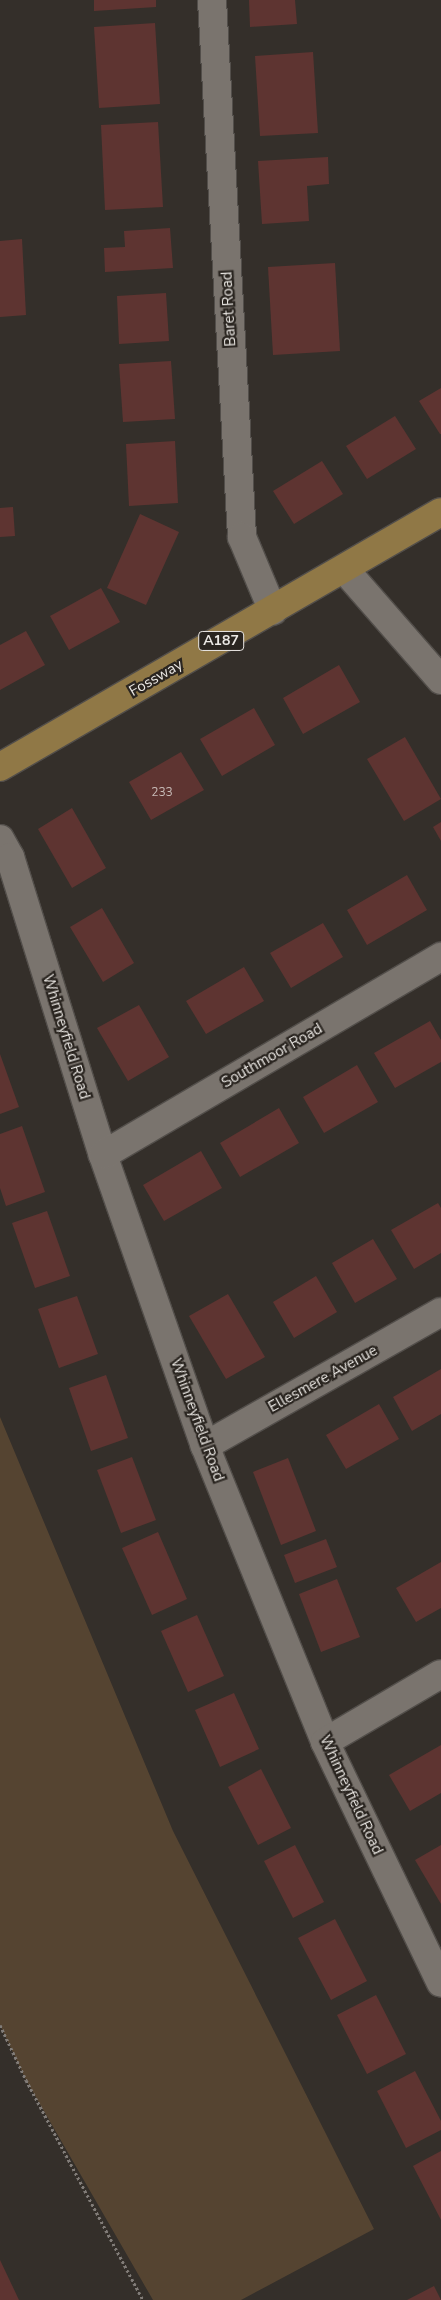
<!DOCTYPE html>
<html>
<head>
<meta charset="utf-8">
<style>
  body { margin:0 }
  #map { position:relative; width:441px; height:2300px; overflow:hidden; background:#342f2a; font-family:"Nunito Sans",sans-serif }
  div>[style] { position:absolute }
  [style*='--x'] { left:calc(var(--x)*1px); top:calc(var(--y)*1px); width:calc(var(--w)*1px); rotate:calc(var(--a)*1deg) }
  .green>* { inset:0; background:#554431 }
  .building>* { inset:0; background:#5e3431 }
  .path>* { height:3px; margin-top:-1.5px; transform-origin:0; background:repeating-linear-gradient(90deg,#817c78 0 2.5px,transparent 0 5px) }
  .roads { filter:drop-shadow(1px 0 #524e4a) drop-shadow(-1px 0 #524e4a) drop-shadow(0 1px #524e4a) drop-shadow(0 -1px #524e4a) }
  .minor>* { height:28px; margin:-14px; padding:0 14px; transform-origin:14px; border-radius:14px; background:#7a746e }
  .primary>* { height:28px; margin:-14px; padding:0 14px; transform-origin:14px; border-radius:14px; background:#907846 }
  span { translate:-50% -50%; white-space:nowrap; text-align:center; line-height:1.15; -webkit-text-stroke:4.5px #2a2520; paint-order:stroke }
  .number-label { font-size:12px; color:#c8bcb8 }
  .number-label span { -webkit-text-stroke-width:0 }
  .shield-label span { padding:1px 4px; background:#2a2520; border:1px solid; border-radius:4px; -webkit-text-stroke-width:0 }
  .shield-label { font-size:14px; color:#ece9e5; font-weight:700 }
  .street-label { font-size:15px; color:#ece9e5 }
</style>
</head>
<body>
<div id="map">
  <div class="green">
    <i style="clip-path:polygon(0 1417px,173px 1831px,374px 2229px,241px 2300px,153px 2300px,26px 2080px,0 2025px)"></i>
  </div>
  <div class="building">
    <i style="clip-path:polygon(94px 0,156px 0,156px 7px,94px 11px)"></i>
    <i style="clip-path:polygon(249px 0,295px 0,297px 24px,250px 27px)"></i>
    <i style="clip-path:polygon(155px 23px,160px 104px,99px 108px,94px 27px)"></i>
    <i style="clip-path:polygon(313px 52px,318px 133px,260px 136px,255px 56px)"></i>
    <i style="clip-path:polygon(158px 122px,163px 207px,105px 210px,101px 125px)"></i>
    <i style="clip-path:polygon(328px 157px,329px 184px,307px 186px,309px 221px,262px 224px,258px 161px)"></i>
    <i style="clip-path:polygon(170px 228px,173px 268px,105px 272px,104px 248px,125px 247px,124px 231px)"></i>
    <i style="clip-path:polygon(22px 239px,26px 315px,0 317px,0 241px)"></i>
    <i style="clip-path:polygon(335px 263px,340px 351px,273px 355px,268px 267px)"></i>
    <i style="clip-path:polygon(166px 293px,169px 341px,119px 344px,117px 296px)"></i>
    <i style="clip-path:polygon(171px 361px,175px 419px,123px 422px,119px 364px)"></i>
    <i style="clip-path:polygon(441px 388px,441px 434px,440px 434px,419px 401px)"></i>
    <i style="clip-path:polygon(395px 416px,416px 449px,367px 479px,346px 446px)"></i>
    <i style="clip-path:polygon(175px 441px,178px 503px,129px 506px,126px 444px)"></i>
    <i style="clip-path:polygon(322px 461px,343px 494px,294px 524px,273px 491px)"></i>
    <i style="clip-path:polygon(13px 507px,15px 536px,0 537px,0 508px)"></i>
    <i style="clip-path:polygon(140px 514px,179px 532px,146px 605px,107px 588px)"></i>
    <i style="clip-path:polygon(101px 588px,120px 622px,69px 650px,50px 616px)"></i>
    <i style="clip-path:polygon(26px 631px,45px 665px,0 690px,0 645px)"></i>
    <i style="clip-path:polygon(339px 665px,360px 702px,303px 734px,283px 698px)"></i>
    <i style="clip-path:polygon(254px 708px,275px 745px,222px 776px,200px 739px)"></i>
    <i style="clip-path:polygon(405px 737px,441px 799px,404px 821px,367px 759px)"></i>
    <i style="clip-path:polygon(181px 752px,204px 790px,151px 820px,129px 782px)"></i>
    <i style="clip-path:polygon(72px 808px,106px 868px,72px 888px,38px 829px)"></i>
    <i style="clip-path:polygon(441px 822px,441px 841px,433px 827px)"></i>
    <i style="clip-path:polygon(407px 875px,427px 910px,367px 945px,347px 910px)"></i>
    <i style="clip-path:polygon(102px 908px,134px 963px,103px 982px,70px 927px)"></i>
    <i style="clip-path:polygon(323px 923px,343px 957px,291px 988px,270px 953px)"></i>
    <i style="clip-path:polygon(244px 967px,264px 1001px,206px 1034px,186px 1001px)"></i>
    <i style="clip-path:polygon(139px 1005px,169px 1057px,128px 1081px,97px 1028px)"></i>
    <i style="clip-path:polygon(430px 1021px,441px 1040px,441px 1062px,395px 1088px,374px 1053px)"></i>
    <i style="clip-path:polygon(0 1054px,19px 1107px,0 1114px)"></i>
    <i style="clip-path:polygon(357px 1065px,378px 1102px,324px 1133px,303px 1097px)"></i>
    <i style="clip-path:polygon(279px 1108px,299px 1143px,240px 1177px,220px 1143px)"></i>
    <i style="clip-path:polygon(22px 1126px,45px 1192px,6px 1206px,0 1188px,0 1134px)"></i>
    <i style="clip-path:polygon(201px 1151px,222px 1188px,164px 1221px,143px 1185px)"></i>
    <i style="clip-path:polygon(438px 1203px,441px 1208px,441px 1253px,414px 1269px,391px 1230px)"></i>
    <i style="clip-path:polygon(47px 1211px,70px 1276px,35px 1288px,12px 1223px)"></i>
    <i style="clip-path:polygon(373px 1239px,397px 1279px,355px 1303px,332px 1263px)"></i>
    <i style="clip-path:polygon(316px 1276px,337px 1312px,294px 1338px,273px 1302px)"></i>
    <i style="clip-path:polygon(228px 1294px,265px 1357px,226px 1379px,189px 1316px)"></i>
    <i style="clip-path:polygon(77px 1296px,98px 1354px,59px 1368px,38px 1309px)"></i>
    <i style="clip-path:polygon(441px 1369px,441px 1414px,412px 1431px,393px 1397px)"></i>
    <i style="clip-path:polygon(106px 1375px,128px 1438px,91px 1451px,69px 1388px)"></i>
    <i style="clip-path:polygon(379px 1404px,399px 1439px,346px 1469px,326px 1435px)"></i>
    <i style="clip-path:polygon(132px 1457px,156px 1520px,121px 1533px,97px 1470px)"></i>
    <i style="clip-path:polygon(288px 1458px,316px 1531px,281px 1545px,253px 1472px)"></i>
    <i style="clip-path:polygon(158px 1532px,187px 1599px,152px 1615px,122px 1548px)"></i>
    <i style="clip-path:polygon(326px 1539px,337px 1567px,295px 1583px,284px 1555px)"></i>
    <i style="clip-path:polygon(441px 1562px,441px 1608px,416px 1622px,396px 1588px)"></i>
    <i style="clip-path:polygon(337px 1579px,360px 1637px,321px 1652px,299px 1594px)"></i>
    <i style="clip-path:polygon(197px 1615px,224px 1676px,188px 1692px,161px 1631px)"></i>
    <i style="clip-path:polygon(234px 1693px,259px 1749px,220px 1767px,195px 1710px)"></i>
    <i style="clip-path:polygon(441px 1745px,441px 1793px,410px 1811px,389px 1775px)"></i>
    <i style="clip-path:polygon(261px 1769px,291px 1828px,258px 1845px,228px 1787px)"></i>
    <i style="clip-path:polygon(295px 1845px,324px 1902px,293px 1918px,264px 1861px)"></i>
    <i style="clip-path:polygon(441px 1845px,441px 1904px,415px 1860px)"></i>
    <i style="clip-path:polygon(335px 1919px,367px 1981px,331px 2000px,298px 1938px)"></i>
    <i style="clip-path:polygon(376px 1995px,406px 2054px,367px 2074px,337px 2015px)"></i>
    <i style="clip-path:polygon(415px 2071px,441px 2121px,441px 2130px,406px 2148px,377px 2091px)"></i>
    <i style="clip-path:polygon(441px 2151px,441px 2220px,413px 2166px)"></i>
    <i style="clip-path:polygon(0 2260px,19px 2300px,0 2300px)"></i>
    <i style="clip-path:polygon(434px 2286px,441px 2300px,407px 2300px)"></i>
  </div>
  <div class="path">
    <i style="--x:0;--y:2025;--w:61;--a:64.7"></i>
    <i style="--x:26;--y:2080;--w:249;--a:62"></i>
  </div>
  <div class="roads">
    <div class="minor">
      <i style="--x:212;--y:0;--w:538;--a:86.8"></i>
      <i style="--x:242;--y:537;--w:80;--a:67.3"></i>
      <i style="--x:345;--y:570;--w:146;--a:48.9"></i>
      <i style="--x:0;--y:839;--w:21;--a:61"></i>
      <i style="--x:10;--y:857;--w:312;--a:72.7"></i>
      <i style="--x:103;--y:1155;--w:308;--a:70.7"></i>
      <i style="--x:205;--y:1446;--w:319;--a:67.9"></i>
      <i style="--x:325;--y:1742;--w:267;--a:64.3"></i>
      <i style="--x:103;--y:1155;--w:392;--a:-30.4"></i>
      <i style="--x:205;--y:1446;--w:271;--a:-29.6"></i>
      <i style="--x:325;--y:1742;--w:134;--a:-30.4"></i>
    </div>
    <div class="primary">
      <i style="--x:0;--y:767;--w:509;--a:-30.04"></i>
    </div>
  </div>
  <div class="number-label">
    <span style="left:162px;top:793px">233</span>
  </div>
  <div class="shield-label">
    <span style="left:221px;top:641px">A187</span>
  </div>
  <div class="street-label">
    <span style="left:229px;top:309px;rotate:-93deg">Baret Road</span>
    <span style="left:156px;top:678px;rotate:-30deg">Fossway</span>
    <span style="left:66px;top:1037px;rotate:73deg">Whinneyfield Road</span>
    <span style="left:272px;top:1056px;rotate:-30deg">Southmoor Road</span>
    <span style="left:323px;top:1379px;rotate:-29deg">Ellesmere Avenue</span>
    <span style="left:197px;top:1420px;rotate:70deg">Whinneyfield Road</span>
    <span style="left:351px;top:1795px;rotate:65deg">Whinneyfield Road</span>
  </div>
</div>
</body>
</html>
